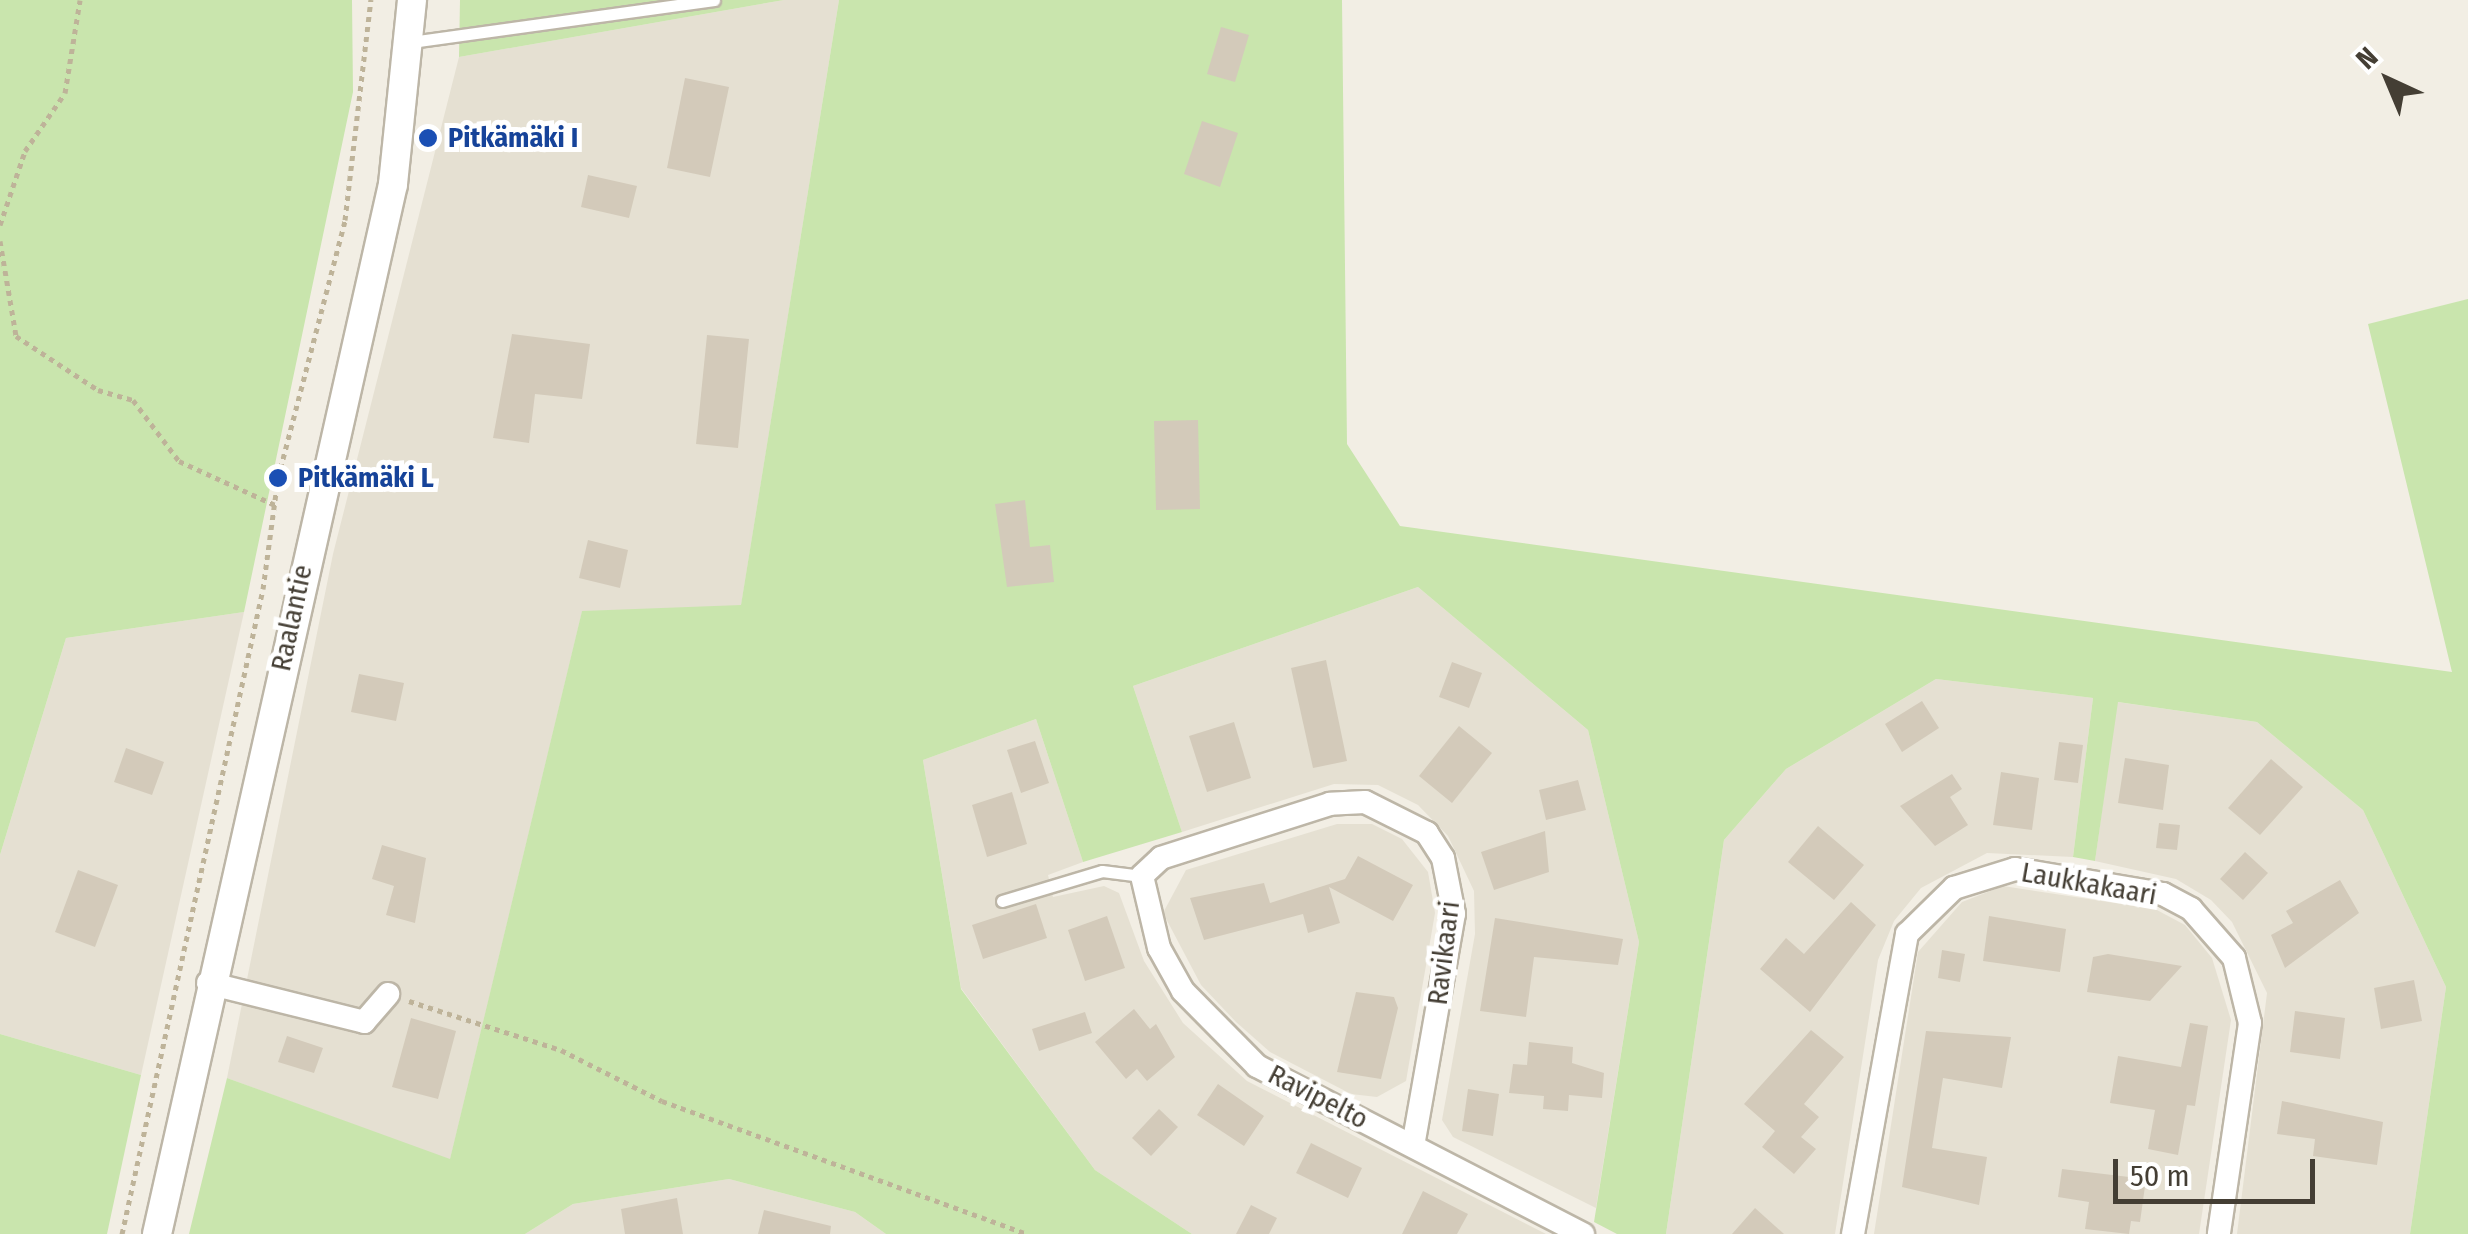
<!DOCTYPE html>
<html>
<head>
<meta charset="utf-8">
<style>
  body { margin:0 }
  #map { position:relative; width:2468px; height:1234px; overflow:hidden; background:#f2eee4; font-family:"Fira Sans Condensed",sans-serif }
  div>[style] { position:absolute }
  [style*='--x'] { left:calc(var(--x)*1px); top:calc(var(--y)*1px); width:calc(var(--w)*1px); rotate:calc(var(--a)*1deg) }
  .residential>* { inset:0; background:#e5e0d2 }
  .green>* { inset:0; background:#c9e5ad }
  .building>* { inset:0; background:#d3caba }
  .path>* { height:5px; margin-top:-2.5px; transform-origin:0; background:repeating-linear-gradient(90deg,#beb399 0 5px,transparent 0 10px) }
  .roads { filter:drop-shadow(2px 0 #bdb6a7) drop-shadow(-2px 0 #bdb6a7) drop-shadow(0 2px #bdb6a7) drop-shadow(0 -2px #bdb6a7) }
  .service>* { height:11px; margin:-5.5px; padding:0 5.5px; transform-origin:5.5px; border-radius:5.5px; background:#fff }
  .minor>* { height:22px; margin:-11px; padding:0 11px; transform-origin:11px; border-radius:11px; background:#fff }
  .tertiary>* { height:28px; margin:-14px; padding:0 14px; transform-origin:14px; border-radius:14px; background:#fff }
  .dots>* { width:28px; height:28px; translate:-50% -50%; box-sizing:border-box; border:5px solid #fff; border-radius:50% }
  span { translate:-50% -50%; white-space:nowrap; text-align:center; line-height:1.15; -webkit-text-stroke:10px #fff; paint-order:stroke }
  .transit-label { font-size:28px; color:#164399; font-weight:700 }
  .left { translate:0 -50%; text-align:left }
  .street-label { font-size:28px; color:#443e34 }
  .north { position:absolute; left:2338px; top:30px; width:100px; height:100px; -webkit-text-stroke:8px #fff; paint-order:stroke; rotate:316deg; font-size:28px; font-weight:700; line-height:40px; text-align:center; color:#443e34 }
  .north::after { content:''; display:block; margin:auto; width:35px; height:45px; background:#443e34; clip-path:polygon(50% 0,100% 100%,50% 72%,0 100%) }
  .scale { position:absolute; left:2113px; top:1159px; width:202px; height:45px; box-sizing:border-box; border:5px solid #443e34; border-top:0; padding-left:12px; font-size:30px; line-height:35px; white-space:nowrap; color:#443e34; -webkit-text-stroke:8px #fff; paint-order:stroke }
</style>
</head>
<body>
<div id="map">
  <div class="residential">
    <i style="clip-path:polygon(784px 0,839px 0,741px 606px,582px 612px,450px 1160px,227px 1078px,333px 554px,459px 57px)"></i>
    <i style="clip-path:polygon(1418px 587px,1588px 730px,1639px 942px,1596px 1208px,1453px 1137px,1442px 1120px,1475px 934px,1474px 891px,1448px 836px,1418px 805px,1378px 785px,1334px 784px,1182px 832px,1133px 686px)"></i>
    <i style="clip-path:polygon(244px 612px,141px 1075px,0 1034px,0 855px,66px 638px)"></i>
    <i style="clip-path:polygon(1936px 679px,2093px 698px,2073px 857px,1987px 853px,1921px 888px,1894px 921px,1878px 960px,1835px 1234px,1666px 1234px,1724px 840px,1786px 769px)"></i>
    <i style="clip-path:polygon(2117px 702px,2257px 722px,2363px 810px,2446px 987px,2410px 1234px,2237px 1234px,2267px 993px,2232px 922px,2211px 900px,2176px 879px,2095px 861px)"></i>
    <i style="clip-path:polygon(1036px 719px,1083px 862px,1048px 875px,1053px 897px,1104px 886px,1119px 893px,1144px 961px,1183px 1023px,1247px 1081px,1546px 1234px,1192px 1234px,1095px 1170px,961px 988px,923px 760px)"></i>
    <i style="clip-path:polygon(1337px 824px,1372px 824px,1402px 839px,1428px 872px,1435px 913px,1406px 1081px,1377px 1097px,1351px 1094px,1270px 1052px,1236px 1022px,1201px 985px,1163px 913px,1186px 870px)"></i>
    <i style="clip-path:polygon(2003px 886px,2155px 909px,2185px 925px,2212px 958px,2231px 1020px,2199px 1234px,1874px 1234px,1918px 952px,1962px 902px)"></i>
    <i style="clip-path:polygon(729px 1179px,855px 1212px,886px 1234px,525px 1234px,573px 1204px)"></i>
  </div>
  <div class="green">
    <i style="clip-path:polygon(0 0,352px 0,353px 92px,244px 612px,66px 638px,0 855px)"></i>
    <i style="clip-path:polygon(460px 0,784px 0,459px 57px)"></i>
    <i style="clip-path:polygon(839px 0,1342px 0,1347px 444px,1400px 526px,2452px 672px,2368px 324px,2468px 299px,2468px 1234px,2410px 1234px,2446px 987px,2363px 810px,2257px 722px,2118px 702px,2095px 861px,2073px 857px,2093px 698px,1936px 679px,1786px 769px,1724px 840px,1666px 1234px,1617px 1234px,1594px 1222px,1639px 942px,1588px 730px,1418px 587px,1133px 686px,1182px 832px,1083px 862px,1036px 719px,923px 760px,961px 989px,1095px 1170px,1192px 1234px,886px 1234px,855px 1212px,729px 1179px,573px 1204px,525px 1234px,189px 1234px,227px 1078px,450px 1159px,582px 611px,741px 605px)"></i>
    <i style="clip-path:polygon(0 1034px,141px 1075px,107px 1234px,0 1234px)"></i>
  </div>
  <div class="building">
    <i style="clip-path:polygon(1221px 27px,1249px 35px,1235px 82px,1207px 74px)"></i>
    <i style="clip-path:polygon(685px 78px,729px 87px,710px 177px,667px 168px)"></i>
    <i style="clip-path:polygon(1202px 121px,1238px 133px,1220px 187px,1184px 174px)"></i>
    <i style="clip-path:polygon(588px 175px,637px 186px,629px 218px,581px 207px)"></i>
    <i style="clip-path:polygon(512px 334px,590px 344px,582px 399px,535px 394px,529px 443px,493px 438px)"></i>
    <i style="clip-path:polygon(707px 335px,749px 339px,738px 448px,696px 444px)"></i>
    <i style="clip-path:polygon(1198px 420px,1200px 509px,1156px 510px,1154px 421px)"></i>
    <i style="clip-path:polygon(1025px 500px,1030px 547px,1050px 545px,1054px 582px,1007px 587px,995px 504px)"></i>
    <i style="clip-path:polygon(588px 540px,628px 550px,620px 588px,579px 578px)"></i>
    <i style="clip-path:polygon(1326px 660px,1347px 761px,1313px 768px,1291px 668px)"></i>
    <i style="clip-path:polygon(1452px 662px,1482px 673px,1469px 708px,1439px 697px)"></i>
    <i style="clip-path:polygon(359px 674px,404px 683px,396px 721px,351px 712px)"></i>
    <i style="clip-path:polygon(1922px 701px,1939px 728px,1902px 752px,1885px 724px)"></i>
    <i style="clip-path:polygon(1234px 722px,1251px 778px,1207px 792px,1189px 736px)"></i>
    <i style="clip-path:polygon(1459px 726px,1492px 753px,1452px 803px,1419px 776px)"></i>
    <i style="clip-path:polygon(1035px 741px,1049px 783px,1021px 793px,1007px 750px)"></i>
    <i style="clip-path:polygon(2059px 742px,2083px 745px,2078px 783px,2054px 780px)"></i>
    <i style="clip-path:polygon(126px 748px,164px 762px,152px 795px,114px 782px)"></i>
    <i style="clip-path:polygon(2125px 758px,2169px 765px,2163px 810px,2118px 803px)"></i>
    <i style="clip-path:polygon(2271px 759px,2303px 787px,2260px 835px,2228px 808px)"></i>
    <i style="clip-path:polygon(2001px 772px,2039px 778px,2032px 830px,1993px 825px)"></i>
    <i style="clip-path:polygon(1952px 774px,1962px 789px,1950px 797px,1968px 825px,1935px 846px,1900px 806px)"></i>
    <i style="clip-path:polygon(1578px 780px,1586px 810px,1546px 820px,1539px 790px)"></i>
    <i style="clip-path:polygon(1012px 792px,1027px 844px,987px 857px,972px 805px)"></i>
    <i style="clip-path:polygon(2159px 823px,2180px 825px,2177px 850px,2156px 848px)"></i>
    <i style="clip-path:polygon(1818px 826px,1864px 865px,1834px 900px,1788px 862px)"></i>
    <i style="clip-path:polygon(1545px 831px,1549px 872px,1494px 890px,1481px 852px)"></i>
    <i style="clip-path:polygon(382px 845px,426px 858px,415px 923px,386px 915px,394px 886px,372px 879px)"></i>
    <i style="clip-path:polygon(2245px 852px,2268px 873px,2243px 900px,2220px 879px)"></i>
    <i style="clip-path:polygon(1358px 856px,1413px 885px,1393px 921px,1329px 887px,1340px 923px,1308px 933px,1303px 914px,1204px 940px,1190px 898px,1264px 883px,1270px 903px,1345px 879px)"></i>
    <i style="clip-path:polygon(78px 870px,118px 885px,95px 947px,55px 932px)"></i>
    <i style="clip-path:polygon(2340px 880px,2359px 913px,2285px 968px,2271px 935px,2293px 923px,2286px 911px)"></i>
    <i style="clip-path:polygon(1851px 902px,1876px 925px,1810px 1012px,1760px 969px,1786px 938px,1804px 954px)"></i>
    <i style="clip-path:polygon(1036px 904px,1047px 938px,983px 959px,972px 925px)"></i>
    <i style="clip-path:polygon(1107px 916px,1125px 968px,1085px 981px,1068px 930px)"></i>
    <i style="clip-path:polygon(1989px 916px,2066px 929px,2060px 972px,1983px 961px)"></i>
    <i style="clip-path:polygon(1495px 918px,1623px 939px,1618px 965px,1534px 957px,1526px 1017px,1480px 1011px)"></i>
    <i style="clip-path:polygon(1942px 950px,1965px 954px,1960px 982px,1938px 978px)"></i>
    <i style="clip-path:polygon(2108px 954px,2182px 966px,2150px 1001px,2087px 992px,2093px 957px)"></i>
    <i style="clip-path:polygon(2414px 980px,2422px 1021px,2381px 1029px,2374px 988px)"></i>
    <i style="clip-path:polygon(1356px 992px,1394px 997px,1398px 1008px,1381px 1079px,1337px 1072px)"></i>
    <i style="clip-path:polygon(1134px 1009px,1150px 1029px,1156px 1024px,1175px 1057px,1147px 1081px,1137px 1069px,1126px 1079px,1095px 1042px)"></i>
    <i style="clip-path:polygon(2295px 1011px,2345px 1018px,2340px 1059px,2290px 1052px)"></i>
    <i style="clip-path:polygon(1085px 1012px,1092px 1033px,1039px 1051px,1032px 1029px)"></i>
    <i style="clip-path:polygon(411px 1018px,456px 1031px,438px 1099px,392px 1087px)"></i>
    <i style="clip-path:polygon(2190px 1023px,2208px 1026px,2195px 1106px,2187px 1105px,2178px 1155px,2148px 1149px,2155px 1110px,2110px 1103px,2118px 1056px,2181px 1067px)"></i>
    <i style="clip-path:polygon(1811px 1030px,1844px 1057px,1804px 1104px,1819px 1117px,1801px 1137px,1816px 1149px,1794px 1174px,1762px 1147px,1775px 1131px,1744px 1104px)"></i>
    <i style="clip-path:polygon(1926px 1031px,2011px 1037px,2002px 1088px,1943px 1078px,1932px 1148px,1987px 1157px,1979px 1205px,1902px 1187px)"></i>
    <i style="clip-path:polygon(287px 1036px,323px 1048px,314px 1073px,278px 1062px)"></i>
    <i style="clip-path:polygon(1529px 1042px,1573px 1047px,1572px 1063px,1604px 1073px,1602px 1098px,1569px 1095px,1568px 1111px,1543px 1109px,1544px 1096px,1509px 1093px,1513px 1064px,1527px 1065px)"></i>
    <i style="clip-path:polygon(1218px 1084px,1264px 1116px,1244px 1146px,1197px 1115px)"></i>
    <i style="clip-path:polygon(1468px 1089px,1499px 1094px,1493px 1136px,1462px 1131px)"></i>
    <i style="clip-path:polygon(2282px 1101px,2383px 1122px,2377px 1165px,2313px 1156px,2315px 1139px,2277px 1134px)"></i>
    <i style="clip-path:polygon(1159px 1109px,1178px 1127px,1151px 1156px,1132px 1138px)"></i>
    <i style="clip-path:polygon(1311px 1143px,1362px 1168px,1348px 1198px,1296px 1173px)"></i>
    <i style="clip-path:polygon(2062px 1169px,2146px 1179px,2140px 1222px,2131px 1221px,2129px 1234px,2085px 1229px,2089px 1202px,2058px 1197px)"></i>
    <i style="clip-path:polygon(1423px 1191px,1468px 1214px,1457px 1234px,1402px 1234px)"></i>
    <i style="clip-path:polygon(677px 1198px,683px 1234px,625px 1234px,621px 1209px)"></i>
    <i style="clip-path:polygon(1251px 1205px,1277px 1218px,1269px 1234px,1236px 1234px)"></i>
    <i style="clip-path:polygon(1755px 1208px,1784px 1234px,1732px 1234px)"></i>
    <i style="clip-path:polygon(764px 1210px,831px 1226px,830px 1234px,758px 1234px)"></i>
  </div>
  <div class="path">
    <i style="--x:0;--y:225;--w:78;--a:-71.3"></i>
    <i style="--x:25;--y:151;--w:70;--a:-55.4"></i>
    <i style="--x:65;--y:93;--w:94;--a:-80.8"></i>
    <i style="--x:0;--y:241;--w:96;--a:80.4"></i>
    <i style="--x:16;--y:336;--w:98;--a:33.4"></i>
    <i style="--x:98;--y:390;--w:36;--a:16"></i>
    <i style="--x:133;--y:400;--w:76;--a:53"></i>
    <i style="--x:179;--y:461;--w:106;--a:24.6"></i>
    <i style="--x:409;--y:1001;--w:160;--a:17.9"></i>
    <i style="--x:561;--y:1050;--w:113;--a:26.8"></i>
    <i style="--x:662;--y:1101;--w:389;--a:20"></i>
    <i style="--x:122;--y:1234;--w:660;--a:-77.67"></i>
    <i style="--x:263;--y:589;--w:112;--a:-82.3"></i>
    <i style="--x:278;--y:478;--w:267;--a:-75.4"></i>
    <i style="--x:345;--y:220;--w:222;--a:-83.3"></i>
  </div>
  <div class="roads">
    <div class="service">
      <i style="--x:411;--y:42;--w:306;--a:-7.9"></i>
      <i style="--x:1002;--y:901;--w:104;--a:-16.7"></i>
      <i style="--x:1102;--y:871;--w:40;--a:7.1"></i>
    </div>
    <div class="minor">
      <i style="--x:208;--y:983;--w:161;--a:14"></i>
      <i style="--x:364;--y:1022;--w:37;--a:-49"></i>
      <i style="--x:1413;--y:1146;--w:236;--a:-80"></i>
      <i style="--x:1454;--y:914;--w:57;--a:-101.1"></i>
      <i style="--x:1443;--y:858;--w:30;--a:-123"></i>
      <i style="--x:1427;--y:833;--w:69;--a:-153.4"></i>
      <i style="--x:1365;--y:802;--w:35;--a:177"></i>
      <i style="--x:1330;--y:804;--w:177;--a:162.3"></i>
      <i style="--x:1161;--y:858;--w:26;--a:137"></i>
      <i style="--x:1142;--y:876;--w:74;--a:76.7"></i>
      <i style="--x:1159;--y:948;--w:49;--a:60.8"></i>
      <i style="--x:1183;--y:991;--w:105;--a:45.4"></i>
      <i style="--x:1257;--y:1066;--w:367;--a:27.3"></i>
      <i style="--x:1853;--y:1234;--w:305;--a:-79.8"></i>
      <i style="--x:1907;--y:934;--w:66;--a:-44.4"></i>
      <i style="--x:1954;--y:888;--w:64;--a:-17.3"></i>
      <i style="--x:2015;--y:869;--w:150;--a:9.6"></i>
      <i style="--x:2163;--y:894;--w:32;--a:28"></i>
      <i style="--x:2191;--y:909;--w:65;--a:48.7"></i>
      <i style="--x:2234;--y:958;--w:67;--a:76.2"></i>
      <i style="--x:2250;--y:1023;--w:213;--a:98.4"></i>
    </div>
    <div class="tertiary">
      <i style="--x:157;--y:1234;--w:1076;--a:-77.33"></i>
      <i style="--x:393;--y:184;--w:185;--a:-84.1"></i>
    </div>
  </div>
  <div class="dots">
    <i style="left:428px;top:138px;background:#1a4fb4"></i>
    <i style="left:278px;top:478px;background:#1a4fb4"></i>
  </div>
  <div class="transit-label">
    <span class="left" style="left:448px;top:138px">Pitkämäki I</span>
    <span class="left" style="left:298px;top:478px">Pitkämäki L</span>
  </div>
  <div class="street-label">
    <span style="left:292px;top:618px;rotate:-78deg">Raalantie</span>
    <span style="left:2089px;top:884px;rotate:10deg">Laukkakaari</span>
    <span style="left:1444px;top:953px;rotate:-83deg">Ravikaari</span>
    <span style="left:1318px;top:1097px;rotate:27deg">Ravipelto</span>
  </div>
  <div class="north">N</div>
  <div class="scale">50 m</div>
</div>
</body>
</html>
